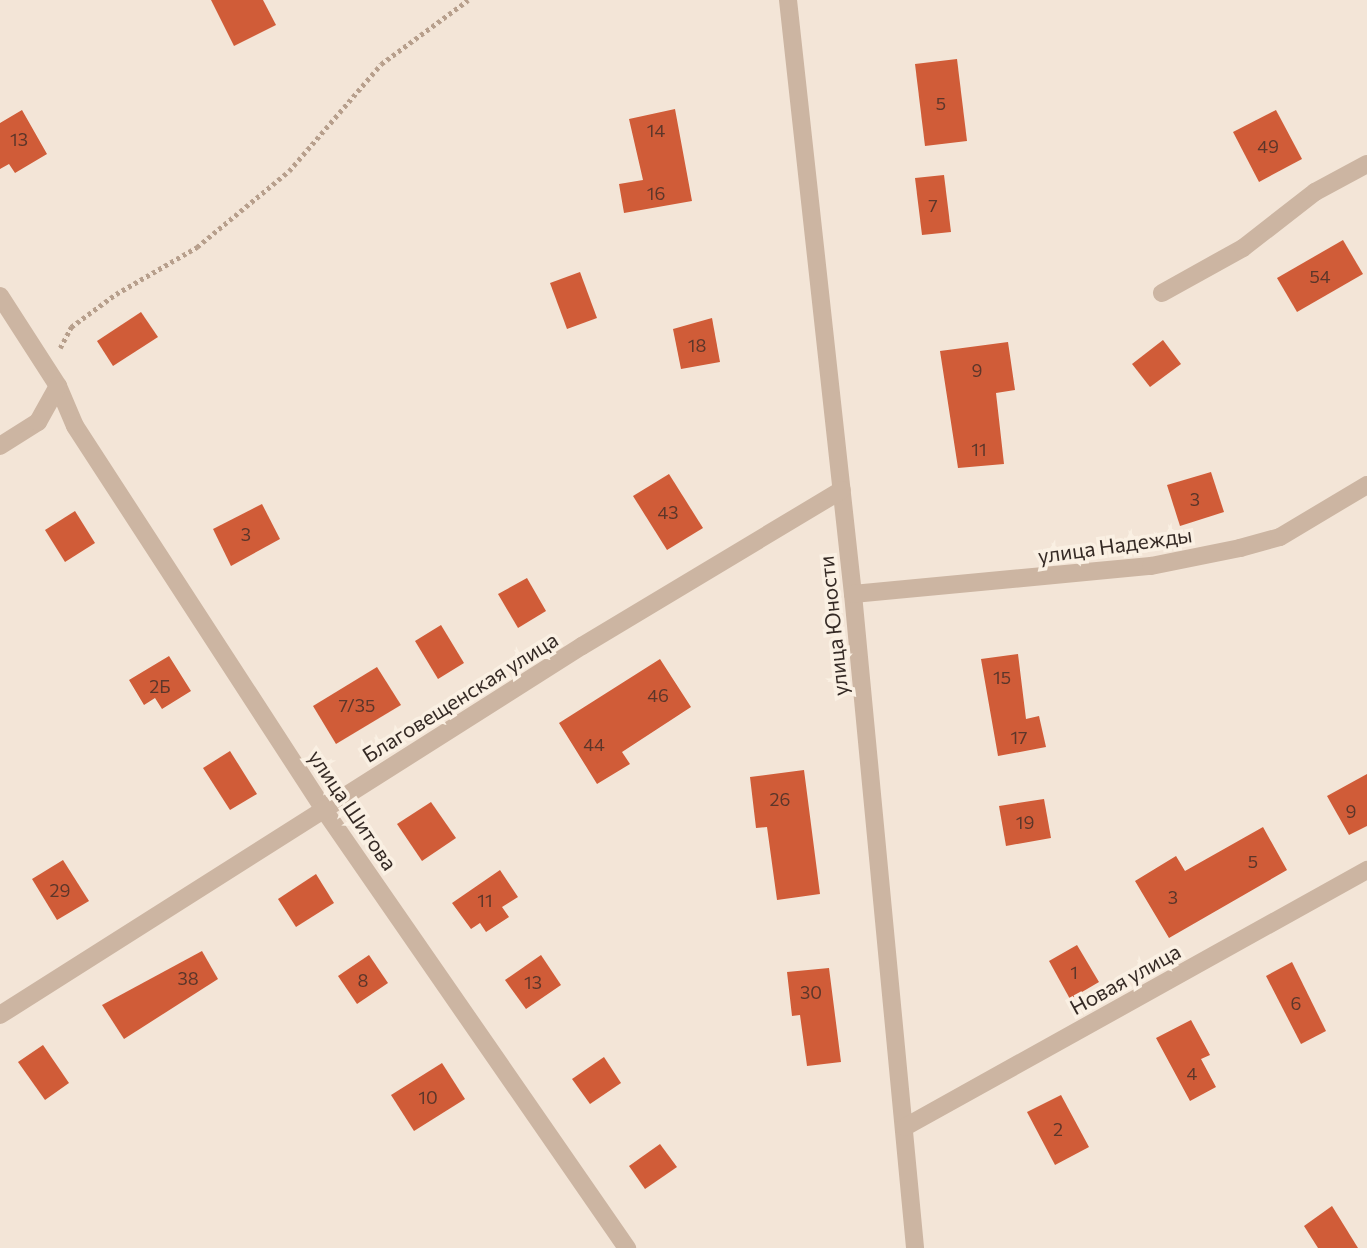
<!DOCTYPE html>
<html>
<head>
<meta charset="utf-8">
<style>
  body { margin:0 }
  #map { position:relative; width:1367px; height:1248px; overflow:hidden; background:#f3e5d7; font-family:Commissioner,sans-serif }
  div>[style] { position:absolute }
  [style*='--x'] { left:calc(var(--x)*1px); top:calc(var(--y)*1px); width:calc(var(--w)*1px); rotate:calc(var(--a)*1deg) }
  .building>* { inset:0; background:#d05c38 }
  .path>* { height:4.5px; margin-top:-2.25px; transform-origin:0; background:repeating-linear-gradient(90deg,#b79f8c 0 3.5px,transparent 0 7px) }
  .minor>* { height:18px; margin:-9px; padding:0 9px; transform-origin:9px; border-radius:9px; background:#ccb5a2 }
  span { translate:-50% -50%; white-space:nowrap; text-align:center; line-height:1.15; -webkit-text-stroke:7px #faf0e3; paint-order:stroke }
  .number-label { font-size:18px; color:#5c362a }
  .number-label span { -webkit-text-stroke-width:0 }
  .street-label { font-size:21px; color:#352a25 }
</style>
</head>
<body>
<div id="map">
  <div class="building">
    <i style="clip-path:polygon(211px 0,263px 0,276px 25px,234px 46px)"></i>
    <i style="clip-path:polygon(957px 59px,967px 141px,925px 146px,915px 64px)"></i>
    <i style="clip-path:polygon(675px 109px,692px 201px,624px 213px,619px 184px,643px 180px,629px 119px)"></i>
    <i style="clip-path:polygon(22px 110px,47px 154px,15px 173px,9px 164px,0 169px,0 123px)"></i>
    <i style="clip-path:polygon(1276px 110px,1302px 159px,1259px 182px,1233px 132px)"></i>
    <i style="clip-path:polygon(944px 175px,951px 232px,922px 235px,915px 178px)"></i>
    <i style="clip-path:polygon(1343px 240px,1363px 274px,1297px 312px,1277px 278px)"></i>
    <i style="clip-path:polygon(580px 272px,597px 318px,567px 329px,550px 283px)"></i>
    <i style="clip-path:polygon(141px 312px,158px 337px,113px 366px,97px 341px)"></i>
    <i style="clip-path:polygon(712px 318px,720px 362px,681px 369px,673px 329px)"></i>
    <i style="clip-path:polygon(1163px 340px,1181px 364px,1150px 387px,1132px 364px)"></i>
    <i style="clip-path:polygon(1008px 342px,1015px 390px,996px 393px,1004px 464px,958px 468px,940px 351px)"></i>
    <i style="clip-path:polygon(1211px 472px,1224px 512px,1180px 526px,1167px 485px)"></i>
    <i style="clip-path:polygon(669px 474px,703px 528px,667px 550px,633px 496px)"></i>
    <i style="clip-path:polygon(262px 504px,280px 539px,231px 566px,213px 529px)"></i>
    <i style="clip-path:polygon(75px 511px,95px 543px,65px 562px,45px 530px)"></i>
    <i style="clip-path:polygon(527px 578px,546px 611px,518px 628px,498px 594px)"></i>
    <i style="clip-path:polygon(441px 625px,464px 663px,438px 679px,415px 641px)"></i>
    <i style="clip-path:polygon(1018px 654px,1026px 719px,1039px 716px,1046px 747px,998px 756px,981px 659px)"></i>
    <i style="clip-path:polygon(169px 656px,191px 691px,162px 709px,155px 698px,144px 705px,129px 680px)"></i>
    <i style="clip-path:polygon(660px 659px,691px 707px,622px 752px,630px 764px,597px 784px,559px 723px)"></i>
    <i style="clip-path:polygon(377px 667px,401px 705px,336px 744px,313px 706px)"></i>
    <i style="clip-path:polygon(230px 751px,257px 794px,230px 810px,203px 768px)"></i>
    <i style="clip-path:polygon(804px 770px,820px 894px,777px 900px,767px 827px,756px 828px,750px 777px)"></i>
    <i style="clip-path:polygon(1367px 774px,1367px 826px,1349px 835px,1327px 796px)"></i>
    <i style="clip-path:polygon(1044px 799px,1051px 838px,1006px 846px,999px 806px)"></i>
    <i style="clip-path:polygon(431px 802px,456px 838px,422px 861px,397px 824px)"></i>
    <i style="clip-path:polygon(1263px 827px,1287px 870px,1169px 938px,1135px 881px,1176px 856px,1185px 871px)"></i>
    <i style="clip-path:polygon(63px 860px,89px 901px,57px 920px,32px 879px)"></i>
    <i style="clip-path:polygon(500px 870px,518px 897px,502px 907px,509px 917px,486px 932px,480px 923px,471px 929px,452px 903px)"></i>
    <i style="clip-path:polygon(316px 874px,334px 903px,296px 927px,278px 899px)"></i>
    <i style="clip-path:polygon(1077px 945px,1099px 982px,1070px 999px,1049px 961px)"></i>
    <i style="clip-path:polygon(202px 951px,218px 979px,124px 1039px,102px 1005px)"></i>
    <i style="clip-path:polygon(369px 955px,388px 983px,357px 1004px,338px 976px)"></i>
    <i style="clip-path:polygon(541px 955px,561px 985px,526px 1009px,505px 980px)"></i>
    <i style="clip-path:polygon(1292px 962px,1326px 1031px,1301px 1044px,1266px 976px)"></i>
    <i style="clip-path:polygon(829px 968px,841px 1062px,807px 1066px,800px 1015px,792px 1016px,787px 972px)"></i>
    <i style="clip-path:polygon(1191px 1020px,1210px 1055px,1201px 1059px,1216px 1087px,1190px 1101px,1156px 1038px)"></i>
    <i style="clip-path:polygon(43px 1045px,69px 1083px,45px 1100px,18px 1062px)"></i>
    <i style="clip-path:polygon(604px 1057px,621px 1083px,590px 1104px,572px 1079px)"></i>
    <i style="clip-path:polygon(442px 1063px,465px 1099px,414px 1131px,391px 1095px)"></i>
    <i style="clip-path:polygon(1061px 1095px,1089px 1147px,1055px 1165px,1027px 1112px)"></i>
    <i style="clip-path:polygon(660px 1144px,677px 1167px,645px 1189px,629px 1166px)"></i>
    <i style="clip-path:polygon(1332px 1206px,1358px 1248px,1318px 1248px,1304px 1226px)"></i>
  </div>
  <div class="path">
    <i style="--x:60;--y:348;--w:24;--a:-62"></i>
    <i style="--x:71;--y:327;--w:56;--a:-36.3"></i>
    <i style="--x:116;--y:294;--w:94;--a:-30.1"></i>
    <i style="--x:197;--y:247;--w:119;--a:-39.6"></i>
    <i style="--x:289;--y:171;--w:141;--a:-49.3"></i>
    <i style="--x:381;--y:64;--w:108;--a:-36.3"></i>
  </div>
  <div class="minor">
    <i style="--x:788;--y:0;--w:598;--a:83.76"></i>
    <i style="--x:853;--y:594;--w:657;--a:84.58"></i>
    <i style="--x:1162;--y:293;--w:93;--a:-29.1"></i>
    <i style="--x:1243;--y:248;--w:91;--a:-37.9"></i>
    <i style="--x:1315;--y:192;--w:59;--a:-28.3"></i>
    <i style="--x:0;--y:296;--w:107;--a:57.2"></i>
    <i style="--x:58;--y:386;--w:43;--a:67"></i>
    <i style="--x:75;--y:426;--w:458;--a:57"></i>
    <i style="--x:324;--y:810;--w:533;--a:55.33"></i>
    <i style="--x:0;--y:446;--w:45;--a:-32.3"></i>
    <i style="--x:38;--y:422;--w:41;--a:-60.9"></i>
    <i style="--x:853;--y:594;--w:299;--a:-5.4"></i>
    <i style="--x:1151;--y:566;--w:91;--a:-11.4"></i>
    <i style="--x:1240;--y:548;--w:41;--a:-15.4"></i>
    <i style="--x:1280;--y:537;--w:101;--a:-30.9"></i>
    <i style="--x:0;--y:1015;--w:689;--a:-32.38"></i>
    <i style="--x:582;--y:646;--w:303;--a:-31"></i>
    <i style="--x:905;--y:1127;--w:529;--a:-29.09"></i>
  </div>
  <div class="number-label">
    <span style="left:941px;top:103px">5</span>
    <span style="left:656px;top:130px">14</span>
    <span style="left:19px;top:139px">13</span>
    <span style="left:1268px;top:146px">49</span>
    <span style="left:656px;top:193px">16</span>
    <span style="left:933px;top:205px">7</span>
    <span style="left:1320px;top:276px">54</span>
    <span style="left:697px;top:345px">18</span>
    <span style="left:977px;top:370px">9</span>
    <span style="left:979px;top:449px">11</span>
    <span style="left:1195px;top:499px">3</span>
    <span style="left:668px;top:512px">43</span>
    <span style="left:246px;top:534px">3</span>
    <span style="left:1002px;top:677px">15</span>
    <span style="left:160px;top:686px">2Б</span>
    <span style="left:658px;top:695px">46</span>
    <span style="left:357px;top:705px">7/35</span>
    <span style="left:1019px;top:737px">17</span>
    <span style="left:594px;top:744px">44</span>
    <span style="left:780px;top:799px">26</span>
    <span style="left:1351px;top:811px">9</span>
    <span style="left:1025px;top:822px">19</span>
    <span style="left:1253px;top:861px">5</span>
    <span style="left:60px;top:890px">29</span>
    <span style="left:1173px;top:897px">3</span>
    <span style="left:485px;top:900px">11</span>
    <span style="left:1074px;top:972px">1</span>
    <span style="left:188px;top:978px">38</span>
    <span style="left:363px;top:980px">8</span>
    <span style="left:533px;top:982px">13</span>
    <span style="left:811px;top:992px">30</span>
    <span style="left:1296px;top:1003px">6</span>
    <span style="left:1192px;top:1073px">4</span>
    <span style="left:428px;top:1097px">10</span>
    <span style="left:1058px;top:1129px">2</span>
  </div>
  <div class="street-label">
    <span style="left:1115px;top:545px;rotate:-8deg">улица Надежды</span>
    <span style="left:833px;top:626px;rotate:-96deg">улица Юности</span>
    <span style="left:460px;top:697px;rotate:-32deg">Благовещенская улица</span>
    <span style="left:353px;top:810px;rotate:56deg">улица Шитова</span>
    <span style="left:1125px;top:979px;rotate:-29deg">Новая улица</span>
  </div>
</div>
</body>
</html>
